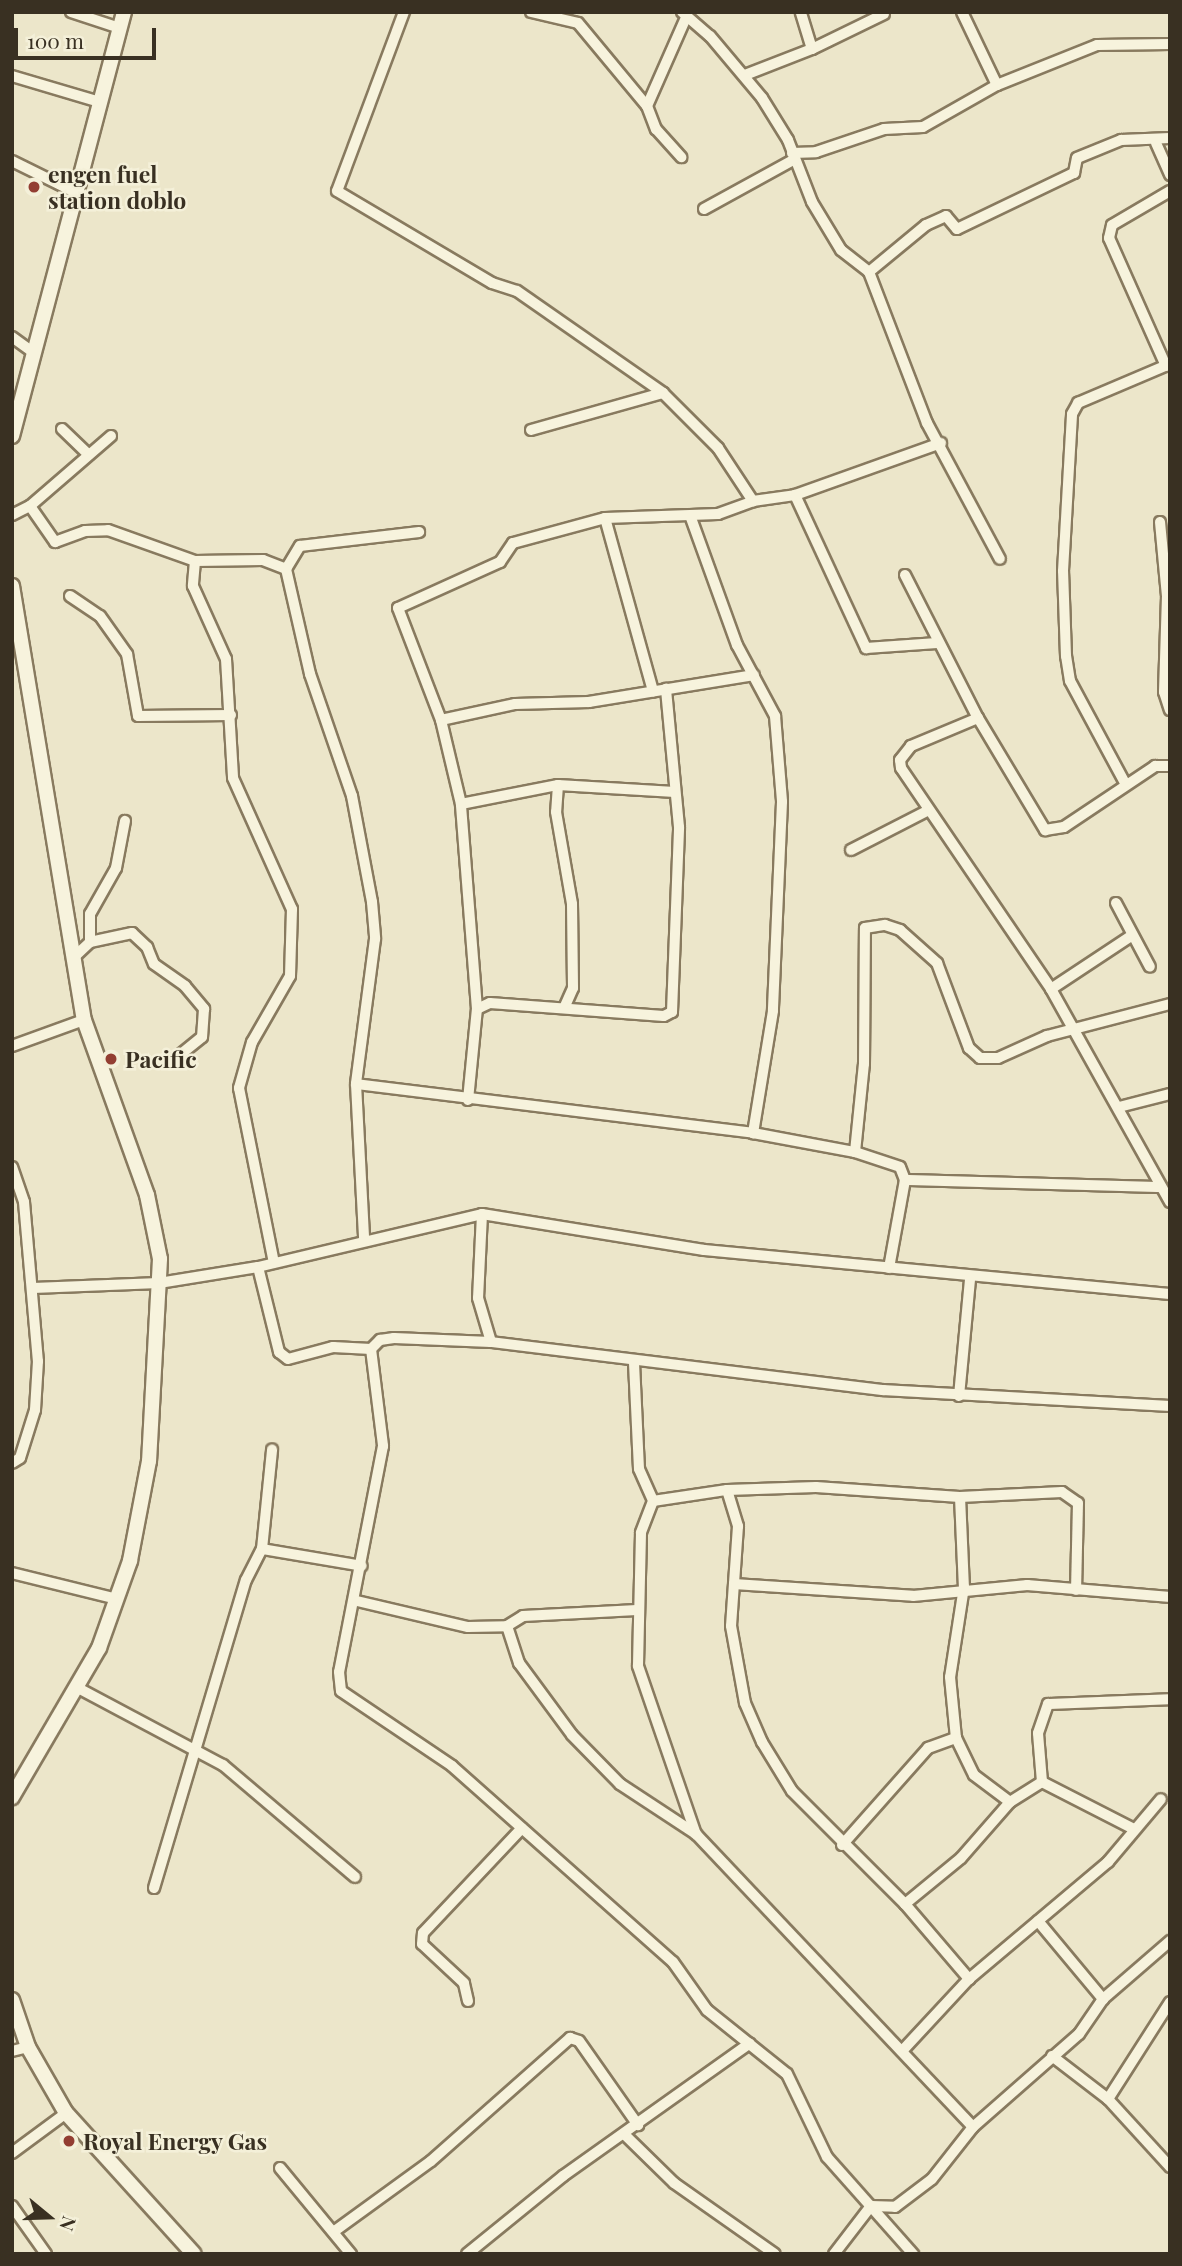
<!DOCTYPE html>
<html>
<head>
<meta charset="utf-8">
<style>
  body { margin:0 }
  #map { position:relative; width:1182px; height:2266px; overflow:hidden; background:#ece6ca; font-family:"Playfair Display",serif }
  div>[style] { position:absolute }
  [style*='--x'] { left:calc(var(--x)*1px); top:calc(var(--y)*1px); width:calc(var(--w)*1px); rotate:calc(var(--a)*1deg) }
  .roads { filter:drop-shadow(2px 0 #887a5f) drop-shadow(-2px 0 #887a5f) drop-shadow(0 2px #887a5f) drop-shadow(0 -2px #887a5f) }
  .street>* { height:10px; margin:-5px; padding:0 5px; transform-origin:5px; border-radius:5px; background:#f7f3dd }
  .secondary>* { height:14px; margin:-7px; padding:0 7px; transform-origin:7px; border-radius:7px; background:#f7f3dd }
  .dots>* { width:19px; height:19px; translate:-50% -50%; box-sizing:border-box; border:4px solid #f4f0d9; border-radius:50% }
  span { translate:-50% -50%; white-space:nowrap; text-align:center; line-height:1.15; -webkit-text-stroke:5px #f4f0d9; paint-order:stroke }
  .poi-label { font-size:23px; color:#393022; font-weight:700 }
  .left { translate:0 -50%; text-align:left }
  .frame { position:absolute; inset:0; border:14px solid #393022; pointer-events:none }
  .north { position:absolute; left:14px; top:2182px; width:70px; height:70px; -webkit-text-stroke:5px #f4f0d9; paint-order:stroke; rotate:109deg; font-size:19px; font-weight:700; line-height:28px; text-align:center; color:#393022 }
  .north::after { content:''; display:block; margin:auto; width:24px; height:32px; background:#393022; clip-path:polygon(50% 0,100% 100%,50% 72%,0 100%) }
  .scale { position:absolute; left:14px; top:28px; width:142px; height:32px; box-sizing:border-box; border:4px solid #393022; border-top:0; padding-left:9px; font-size:21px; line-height:24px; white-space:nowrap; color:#393022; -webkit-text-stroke:5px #f4f0d9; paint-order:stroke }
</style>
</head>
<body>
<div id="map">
  <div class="roads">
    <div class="street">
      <i style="--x:71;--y:12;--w:52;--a:18.1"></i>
      <i style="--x:404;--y:12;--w:191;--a:110.5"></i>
      <i style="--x:337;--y:191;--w:180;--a:30.7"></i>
      <i style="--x:492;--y:283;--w:26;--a:18"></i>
      <i style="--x:517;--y:291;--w:178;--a:34.9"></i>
      <i style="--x:663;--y:393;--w:78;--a:45"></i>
      <i style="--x:718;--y:448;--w:64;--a:56.6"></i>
      <i style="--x:531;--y:12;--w:48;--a:13.2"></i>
      <i style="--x:578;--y:23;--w:108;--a:50.3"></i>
      <i style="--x:647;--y:106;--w:25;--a:69"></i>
      <i style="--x:656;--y:129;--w:38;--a:48"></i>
      <i style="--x:682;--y:12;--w:37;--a:41"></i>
      <i style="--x:710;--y:36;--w:81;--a:50"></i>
      <i style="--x:762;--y:98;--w:49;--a:58.2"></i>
      <i style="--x:788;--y:140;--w:66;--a:68.8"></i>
      <i style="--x:812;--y:202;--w:56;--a:58.9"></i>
      <i style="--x:841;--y:250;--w:36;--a:38"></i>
      <i style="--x:869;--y:272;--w:162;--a:69"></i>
      <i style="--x:927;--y:423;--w:154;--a:61.8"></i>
      <i style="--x:962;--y:12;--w:81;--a:64.4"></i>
      <i style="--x:812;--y:49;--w:80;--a:-25.9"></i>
      <i style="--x:745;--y:75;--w:72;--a:-21.2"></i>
      <i style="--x:812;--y:49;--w:39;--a:-107"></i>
      <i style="--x:12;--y:76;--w:92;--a:16.5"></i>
      <i style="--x:647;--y:106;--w:94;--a:-66.2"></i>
      <i style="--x:1156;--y:143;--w:35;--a:66"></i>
      <i style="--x:792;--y:153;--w:24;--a:-2"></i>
      <i style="--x:816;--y:152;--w:72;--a:-18.7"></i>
      <i style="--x:884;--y:129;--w:39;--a:-3"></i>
      <i style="--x:923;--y:127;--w:85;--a:-29.6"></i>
      <i style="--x:997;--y:85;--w:108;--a:-21.8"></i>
      <i style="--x:1097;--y:45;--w:73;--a:-0.8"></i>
      <i style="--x:12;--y:161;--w:70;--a:26.2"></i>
      <i style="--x:704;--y:209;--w:102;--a:-28.8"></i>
      <i style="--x:869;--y:272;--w:74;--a:-39.5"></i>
      <i style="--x:926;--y:225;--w:22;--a:-24"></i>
      <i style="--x:946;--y:216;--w:17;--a:50"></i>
      <i style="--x:957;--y:229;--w:130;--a:-25.6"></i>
      <i style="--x:1074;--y:173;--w:15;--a:-79"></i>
      <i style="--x:1077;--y:158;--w:48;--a:-22.2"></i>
      <i style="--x:1121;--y:140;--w:49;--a:-2.3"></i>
      <i style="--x:12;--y:337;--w:26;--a:36"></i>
      <i style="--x:1166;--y:366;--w:140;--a:-114"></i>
      <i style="--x:1109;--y:238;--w:13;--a:-77"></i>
      <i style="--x:1112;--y:225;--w:67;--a:-30.4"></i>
      <i style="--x:62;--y:429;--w:37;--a:44"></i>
      <i style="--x:531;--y:430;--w:137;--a:-15.7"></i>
      <i style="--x:795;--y:495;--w:169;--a:65.1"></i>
      <i style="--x:866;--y:648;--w:71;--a:-4"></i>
      <i style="--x:30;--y:506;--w:44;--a:55.2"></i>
      <i style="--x:55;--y:542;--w:32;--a:-20"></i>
      <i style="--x:85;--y:531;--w:23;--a:-2"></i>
      <i style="--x:108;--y:530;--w:92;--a:19.6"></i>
      <i style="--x:195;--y:561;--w:68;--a:-0.8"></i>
      <i style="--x:263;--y:560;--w:25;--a:21"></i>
      <i style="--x:286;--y:569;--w:27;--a:-59"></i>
      <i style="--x:300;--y:546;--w:120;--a:-6.7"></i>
      <i style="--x:12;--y:515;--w:20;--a:-27"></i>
      <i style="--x:30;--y:506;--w:107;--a:-40.8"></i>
      <i style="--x:605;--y:518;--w:180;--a:74.5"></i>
      <i style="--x:691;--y:518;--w:135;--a:70.1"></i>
      <i style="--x:737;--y:645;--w:81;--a:61.8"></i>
      <i style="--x:775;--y:716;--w:86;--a:85.3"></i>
      <i style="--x:782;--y:802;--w:209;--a:92.5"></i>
      <i style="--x:773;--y:1011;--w:124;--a:99.3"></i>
      <i style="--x:1160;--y:522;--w:74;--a:84.6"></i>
      <i style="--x:1167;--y:596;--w:96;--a:91.8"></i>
      <i style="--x:1164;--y:692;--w:19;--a:72"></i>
      <i style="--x:195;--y:561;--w:25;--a:95"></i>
      <i style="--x:193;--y:586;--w:80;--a:65.7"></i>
      <i style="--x:226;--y:659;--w:119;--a:86.6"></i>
      <i style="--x:233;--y:778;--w:144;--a:65.8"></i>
      <i style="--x:292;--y:909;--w:67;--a:91.7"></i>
      <i style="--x:290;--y:976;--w:76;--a:119.9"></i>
      <i style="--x:252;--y:1042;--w:48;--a:105.8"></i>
      <i style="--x:239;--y:1088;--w:178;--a:78.7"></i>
      <i style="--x:286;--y:569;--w:108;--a:77.1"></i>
      <i style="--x:310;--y:674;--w:129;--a:71"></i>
      <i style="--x:352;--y:796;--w:108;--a:79.3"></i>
      <i style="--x:372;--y:902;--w:37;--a:85"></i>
      <i style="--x:375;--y:939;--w:146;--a:97.5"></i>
      <i style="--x:356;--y:1084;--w:155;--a:87"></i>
      <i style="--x:905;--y:575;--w:161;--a:63"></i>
      <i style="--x:978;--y:718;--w:131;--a:59.1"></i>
      <i style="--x:1045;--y:830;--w:19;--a:-9"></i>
      <i style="--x:1064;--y:827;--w:110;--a:-33.8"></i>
      <i style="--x:1155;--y:766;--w:15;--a:0"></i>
      <i style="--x:70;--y:596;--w:36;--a:34"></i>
      <i style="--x:100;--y:616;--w:47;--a:54.6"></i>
      <i style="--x:127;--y:654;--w:63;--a:79.9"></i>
      <i style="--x:138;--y:716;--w:93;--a:-0.6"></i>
      <i style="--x:978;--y:718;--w:73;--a:157.3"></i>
      <i style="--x:911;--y:746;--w:18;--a:128"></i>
      <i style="--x:900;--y:760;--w:8;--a:83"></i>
      <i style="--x:901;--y:768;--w:267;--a:55.8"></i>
      <i style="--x:1051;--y:989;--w:244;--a:60.8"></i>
      <i style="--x:441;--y:720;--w:76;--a:-12.2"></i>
      <i style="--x:515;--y:704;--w:74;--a:-1.5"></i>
      <i style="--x:589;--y:702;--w:167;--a:-9.3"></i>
      <i style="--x:1125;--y:783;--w:116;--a:-118.3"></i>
      <i style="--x:1070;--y:681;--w:25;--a:-99"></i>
      <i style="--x:1066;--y:656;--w:85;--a:-92"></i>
      <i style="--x:1063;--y:571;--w:157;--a:-86.7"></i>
      <i style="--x:1072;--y:414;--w:13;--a:-61"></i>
      <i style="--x:1078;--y:403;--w:100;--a:-23"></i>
      <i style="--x:558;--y:785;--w:27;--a:94"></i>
      <i style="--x:556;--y:812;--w:93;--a:80.1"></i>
      <i style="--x:572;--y:904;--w:84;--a:89.3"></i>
      <i style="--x:573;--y:988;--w:22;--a:114"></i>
      <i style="--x:461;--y:804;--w:99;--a:-11.1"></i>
      <i style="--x:558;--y:785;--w:117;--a:3.4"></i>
      <i style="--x:851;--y:850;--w:85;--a:-27.2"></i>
      <i style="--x:1116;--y:903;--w:72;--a:62"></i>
      <i style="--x:90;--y:942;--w:43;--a:-12.1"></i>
      <i style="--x:132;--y:933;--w:21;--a:43"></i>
      <i style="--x:147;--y:947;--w:18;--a:68"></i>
      <i style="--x:154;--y:964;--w:38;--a:35"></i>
      <i style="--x:185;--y:986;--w:30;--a:50"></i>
      <i style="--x:204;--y:1009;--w:28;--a:94"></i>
      <i style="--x:202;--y:1037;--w:36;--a:141"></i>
      <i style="--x:72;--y:959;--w:25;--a:-43"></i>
      <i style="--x:90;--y:942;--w:28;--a:-90"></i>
      <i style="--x:90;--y:914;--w:53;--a:-60.5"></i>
      <i style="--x:116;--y:868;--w:48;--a:-79.2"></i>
      <i style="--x:1051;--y:989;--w:96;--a:-33.5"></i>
      <i style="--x:477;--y:1009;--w:14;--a:-25"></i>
      <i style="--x:490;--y:1003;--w:174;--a:4.3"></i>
      <i style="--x:664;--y:1016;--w:9;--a:-27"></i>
      <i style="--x:672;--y:1012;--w:185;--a:-87.8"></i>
      <i style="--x:679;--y:827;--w:139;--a:-95.4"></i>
      <i style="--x:12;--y:1046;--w:77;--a:-19.9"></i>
      <i style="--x:356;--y:1084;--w:400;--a:7"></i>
      <i style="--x:753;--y:1133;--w:104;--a:10.6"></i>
      <i style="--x:855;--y:1152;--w:47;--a:18.4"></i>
      <i style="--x:900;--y:1167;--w:14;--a:69"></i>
      <i style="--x:468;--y:1100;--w:91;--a:-84.4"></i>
      <i style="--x:477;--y:1009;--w:206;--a:-94.5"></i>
      <i style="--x:461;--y:804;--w:86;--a:-103.4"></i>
      <i style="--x:441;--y:720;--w:120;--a:-111"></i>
      <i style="--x:398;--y:608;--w:112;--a:-24.3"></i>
      <i style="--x:500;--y:562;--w:23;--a:-56"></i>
      <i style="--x:513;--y:543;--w:95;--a:-15.2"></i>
      <i style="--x:605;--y:518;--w:113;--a:-2"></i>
      <i style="--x:718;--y:514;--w:37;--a:-20"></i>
      <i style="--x:753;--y:501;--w:42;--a:-8.1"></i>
      <i style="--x:795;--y:495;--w:155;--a:-19.6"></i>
      <i style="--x:1119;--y:1107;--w:53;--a:-14.3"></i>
      <i style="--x:855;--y:1152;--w:88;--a:-84.2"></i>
      <i style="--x:864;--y:1064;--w:136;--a:-89.6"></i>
      <i style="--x:865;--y:928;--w:20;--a:-9"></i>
      <i style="--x:885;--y:925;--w:16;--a:18"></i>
      <i style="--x:900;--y:930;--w:50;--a:41.7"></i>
      <i style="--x:937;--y:963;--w:91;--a:69.4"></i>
      <i style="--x:969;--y:1048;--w:15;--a:42"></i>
      <i style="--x:980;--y:1058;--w:18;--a:0"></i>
      <i style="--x:998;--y:1058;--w:54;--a:-24.2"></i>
      <i style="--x:1047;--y:1036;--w:127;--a:-14.6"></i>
      <i style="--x:12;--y:1167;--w:37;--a:71"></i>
      <i style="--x:24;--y:1202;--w:160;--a:85"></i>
      <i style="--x:38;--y:1361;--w:49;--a:93.5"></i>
      <i style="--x:35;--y:1410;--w:50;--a:107.4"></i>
      <i style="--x:20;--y:1458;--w:9;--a:148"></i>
      <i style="--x:482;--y:1214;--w:84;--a:92.7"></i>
      <i style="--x:478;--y:1298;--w:46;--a:73.5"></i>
      <i style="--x:491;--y:1342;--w:395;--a:7"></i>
      <i style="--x:883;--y:1390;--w:287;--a:3.2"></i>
      <i style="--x:258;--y:1267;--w:88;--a:76.1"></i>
      <i style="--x:279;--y:1352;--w:11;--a:38"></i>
      <i style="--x:288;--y:1359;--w:47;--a:-14.9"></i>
      <i style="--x:333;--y:1347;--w:38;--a:3"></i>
      <i style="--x:371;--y:1349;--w:13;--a:-45"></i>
      <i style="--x:380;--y:1340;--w:14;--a:-8"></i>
      <i style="--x:394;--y:1338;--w:97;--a:2.4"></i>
      <i style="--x:889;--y:1268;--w:89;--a:-79.7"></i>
      <i style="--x:905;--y:1180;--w:256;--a:1.6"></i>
      <i style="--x:33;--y:1288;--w:126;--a:-2.3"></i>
      <i style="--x:159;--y:1283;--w:100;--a:-9.2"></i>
      <i style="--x:258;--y:1267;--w:230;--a:-13.3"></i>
      <i style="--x:482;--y:1214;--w:225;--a:9.2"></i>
      <i style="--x:704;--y:1250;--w:468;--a:5.4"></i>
      <i style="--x:371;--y:1349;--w:98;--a:82.9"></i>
      <i style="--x:383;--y:1446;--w:230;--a:101"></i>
      <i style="--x:339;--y:1672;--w:19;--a:84"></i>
      <i style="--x:341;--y:1691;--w:134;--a:34"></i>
      <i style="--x:452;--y:1766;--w:295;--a:41.6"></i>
      <i style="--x:673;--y:1962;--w:59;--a:54.7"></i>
      <i style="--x:707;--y:2010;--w:102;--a:38.7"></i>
      <i style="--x:787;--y:2074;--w:92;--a:64.3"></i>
      <i style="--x:827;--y:2157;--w:130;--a:48.4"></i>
      <i style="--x:634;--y:1363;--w:106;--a:87.3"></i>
      <i style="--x:639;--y:1469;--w:35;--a:66"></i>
      <i style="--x:653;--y:1501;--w:34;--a:111"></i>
      <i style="--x:641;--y:1533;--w:133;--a:91.3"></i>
      <i style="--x:638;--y:1666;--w:178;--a:71"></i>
      <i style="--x:696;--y:1834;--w:403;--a:46.6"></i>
      <i style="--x:959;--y:1396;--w:118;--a:-84.6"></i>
      <i style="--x:727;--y:1490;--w:38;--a:73"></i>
      <i style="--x:738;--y:1526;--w:100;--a:94"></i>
      <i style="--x:731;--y:1626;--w:78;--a:79.7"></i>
      <i style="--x:745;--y:1703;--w:43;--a:66.4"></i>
      <i style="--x:762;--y:1742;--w:57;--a:58.5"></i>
      <i style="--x:792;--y:1791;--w:160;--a:45"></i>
      <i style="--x:905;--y:1904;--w:99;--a:49.5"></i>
      <i style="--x:960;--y:1497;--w:90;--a:87.5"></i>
      <i style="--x:964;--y:1587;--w:91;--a:98.8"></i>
      <i style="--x:950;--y:1677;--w:61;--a:84.4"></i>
      <i style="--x:956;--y:1738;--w:41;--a:64.1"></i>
      <i style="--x:974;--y:1775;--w:45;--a:36.9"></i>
      <i style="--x:653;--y:1501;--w:75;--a:-8.5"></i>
      <i style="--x:727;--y:1490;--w:89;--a:-1.9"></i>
      <i style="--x:816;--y:1487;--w:144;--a:4"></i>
      <i style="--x:960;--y:1497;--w:102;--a:-2.8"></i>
      <i style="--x:1062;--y:1492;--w:19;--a:35"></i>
      <i style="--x:1078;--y:1503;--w:87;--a:91.3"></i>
      <i style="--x:262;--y:1549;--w:101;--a:9.6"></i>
      <i style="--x:12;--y:1573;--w:108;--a:13.9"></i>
      <i style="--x:734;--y:1584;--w:179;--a:3.8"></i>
      <i style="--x:913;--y:1596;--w:115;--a:-5.5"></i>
      <i style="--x:1027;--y:1585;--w:144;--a:4.8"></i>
      <i style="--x:357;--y:1601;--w:114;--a:13.2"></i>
      <i style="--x:468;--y:1627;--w:39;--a:-1"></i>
      <i style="--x:507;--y:1626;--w:19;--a:-32"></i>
      <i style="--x:523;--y:1616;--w:114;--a:-3"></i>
      <i style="--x:507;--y:1626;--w:39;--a:72"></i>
      <i style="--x:519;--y:1663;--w:89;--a:53.6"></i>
      <i style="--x:572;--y:1735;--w:69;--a:45.6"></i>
      <i style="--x:620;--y:1784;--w:91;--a:33.3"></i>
      <i style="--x:78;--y:1688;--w:164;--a:28"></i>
      <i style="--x:223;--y:1765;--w:173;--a:40.3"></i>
      <i style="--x:1042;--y:1782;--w:49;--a:-94.7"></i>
      <i style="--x:1038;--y:1733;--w:31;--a:-71"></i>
      <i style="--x:1048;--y:1704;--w:122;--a:-2.3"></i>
      <i style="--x:842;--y:1845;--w:130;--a:-48.4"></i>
      <i style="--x:928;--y:1748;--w:30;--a:-20"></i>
      <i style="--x:154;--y:1888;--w:321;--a:-73.4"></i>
      <i style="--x:246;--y:1580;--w:35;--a:-63"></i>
      <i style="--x:262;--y:1549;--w:100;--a:-84.2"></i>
      <i style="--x:905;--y:1904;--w:72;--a:-39.4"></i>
      <i style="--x:961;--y:1858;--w:74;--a:-48.8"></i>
      <i style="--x:1010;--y:1802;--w:38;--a:-32"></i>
      <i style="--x:1042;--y:1782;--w:101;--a:27.1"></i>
      <i style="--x:1038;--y:1921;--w:102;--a:50.2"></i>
      <i style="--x:468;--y:2001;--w:18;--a:-103"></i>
      <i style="--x:464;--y:1983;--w:57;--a:-137.1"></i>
      <i style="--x:422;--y:1944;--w:11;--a:-85"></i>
      <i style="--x:423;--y:1933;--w:144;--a:-46.7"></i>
      <i style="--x:12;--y:2051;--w:16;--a:-14"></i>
      <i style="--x:902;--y:2051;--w:98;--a:-47.1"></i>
      <i style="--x:969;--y:1979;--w:182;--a:-40.1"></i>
      <i style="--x:1108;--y:1862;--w:82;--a:-49.9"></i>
      <i style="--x:1052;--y:2056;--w:71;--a:37.5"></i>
      <i style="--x:1108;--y:2099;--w:92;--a:47.6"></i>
      <i style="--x:1108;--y:2099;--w:115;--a:-57.4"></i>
      <i style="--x:625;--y:2135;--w:69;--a:44.4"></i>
      <i style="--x:674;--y:2183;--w:123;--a:35.1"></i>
      <i style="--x:12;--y:2153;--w:67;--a:-36.5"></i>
      <i style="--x:280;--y:2168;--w:112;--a:50.5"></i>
      <i style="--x:12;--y:2206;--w:59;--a:54.7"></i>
      <i style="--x:336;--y:2230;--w:117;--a:-36"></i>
      <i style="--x:431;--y:2161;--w:186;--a:-41.5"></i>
      <i style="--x:570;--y:2038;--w:9;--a:18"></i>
      <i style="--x:579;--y:2041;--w:103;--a:54.9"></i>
      <i style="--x:467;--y:2254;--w:124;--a:-39.1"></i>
      <i style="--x:563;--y:2176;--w:229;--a:-35.4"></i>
      <i style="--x:834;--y:2254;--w:61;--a:-52.4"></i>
      <i style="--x:871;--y:2206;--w:24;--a:2"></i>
      <i style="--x:895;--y:2207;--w:46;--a:-37.1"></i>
      <i style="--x:932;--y:2179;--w:66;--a:-51.7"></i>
      <i style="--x:973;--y:2127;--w:141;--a:-41.3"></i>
      <i style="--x:1079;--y:2034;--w:42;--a:-55.6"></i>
      <i style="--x:1103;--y:1999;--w:89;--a:-40.9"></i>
    </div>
    <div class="secondary">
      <i style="--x:12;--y:436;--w:439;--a:-75.2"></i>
      <i style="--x:12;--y:586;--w:440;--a:80.6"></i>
      <i style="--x:84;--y:1020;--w:186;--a:70.2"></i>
      <i style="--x:147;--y:1195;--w:65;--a:78.5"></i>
      <i style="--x:160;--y:1259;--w:202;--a:93.1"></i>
      <i style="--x:149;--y:1461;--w:102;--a:100.8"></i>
      <i style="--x:130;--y:1561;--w:92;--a:109.6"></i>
      <i style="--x:99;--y:1648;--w:173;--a:120.3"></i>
      <i style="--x:12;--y:2000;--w:50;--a:71.2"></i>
      <i style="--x:28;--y:2047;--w:76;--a:60.1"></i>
      <i style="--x:66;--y:2113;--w:190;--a:47.8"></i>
    </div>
  </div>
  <div class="dots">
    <i style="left:34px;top:187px;background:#933e32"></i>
    <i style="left:111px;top:1059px;background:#933e32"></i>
    <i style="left:69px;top:2141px;background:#933e32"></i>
  </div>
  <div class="poi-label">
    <span class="left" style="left:48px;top:187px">engen fuel<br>station doblo</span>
    <span class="left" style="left:125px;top:1059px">Pacific</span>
    <span class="left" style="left:83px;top:2141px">Royal Energy Gas</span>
  </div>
  <div class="frame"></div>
  <div class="north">N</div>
  <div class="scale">100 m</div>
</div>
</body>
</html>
